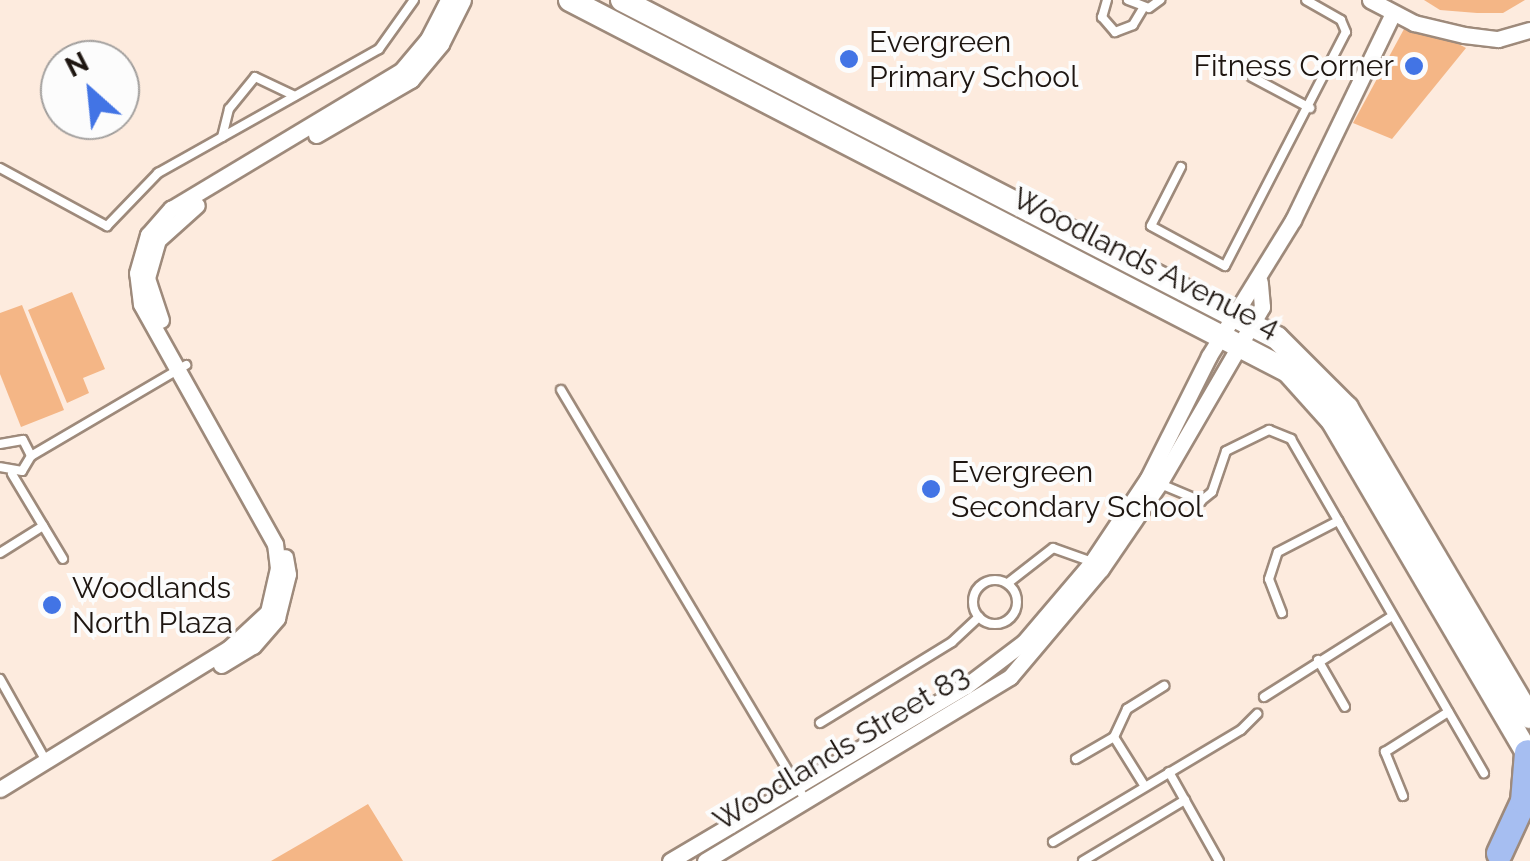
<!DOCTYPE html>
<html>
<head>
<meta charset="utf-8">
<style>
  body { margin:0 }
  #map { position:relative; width:1530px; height:861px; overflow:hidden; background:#fdebde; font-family:Raleway,sans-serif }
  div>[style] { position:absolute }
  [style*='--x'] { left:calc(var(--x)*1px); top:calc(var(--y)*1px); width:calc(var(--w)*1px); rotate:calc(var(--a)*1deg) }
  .green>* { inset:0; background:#f4b686 }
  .roads { filter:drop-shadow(2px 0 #9e8a7b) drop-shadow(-2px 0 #9e8a7b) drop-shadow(0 2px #9e8a7b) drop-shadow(0 -2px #9e8a7b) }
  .lane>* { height:8px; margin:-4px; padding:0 4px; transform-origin:4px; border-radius:4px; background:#fff }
  .lane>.ring { margin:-4px; padding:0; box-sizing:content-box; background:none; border:8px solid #fff; border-radius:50% }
  .street>* { height:15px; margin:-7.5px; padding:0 7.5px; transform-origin:7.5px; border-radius:7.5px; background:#fff }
  .secondary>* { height:22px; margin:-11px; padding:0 11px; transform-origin:11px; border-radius:11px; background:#fff }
  .primary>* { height:25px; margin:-12.5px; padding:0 12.5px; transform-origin:12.5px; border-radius:12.5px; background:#a6bef1 }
  .dots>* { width:28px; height:28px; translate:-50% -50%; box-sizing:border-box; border:5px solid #fcfcfc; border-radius:50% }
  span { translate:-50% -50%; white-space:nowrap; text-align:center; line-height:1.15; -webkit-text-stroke:8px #fcfcfc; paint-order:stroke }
  .poi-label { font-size:30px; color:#1e1611 }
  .left { translate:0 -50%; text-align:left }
  .right { translate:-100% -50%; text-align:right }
  .street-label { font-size:30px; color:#1e1611 }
  .north { position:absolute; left:40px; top:40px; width:100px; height:100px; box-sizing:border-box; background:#fcfcfc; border:2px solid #a3a09e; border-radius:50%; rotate:333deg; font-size:28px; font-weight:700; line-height:40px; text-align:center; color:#1e1611 }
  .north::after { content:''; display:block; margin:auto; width:35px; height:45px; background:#4274e5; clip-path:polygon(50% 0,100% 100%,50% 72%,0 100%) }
</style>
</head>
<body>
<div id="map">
  <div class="green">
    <i style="clip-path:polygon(1424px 0,1525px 0,1503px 13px,1477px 13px,1440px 10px)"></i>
    <i style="clip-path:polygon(1410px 18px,1466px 48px,1392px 139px,1353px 123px)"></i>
    <i style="clip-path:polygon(72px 292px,105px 369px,83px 378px,89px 393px,67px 403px,28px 310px)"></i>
    <i style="clip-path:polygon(22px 305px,64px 410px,21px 427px,0 374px,0 313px)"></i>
    <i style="clip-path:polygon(368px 804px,403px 861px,271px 861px,309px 839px)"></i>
  </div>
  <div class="roads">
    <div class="lane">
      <i style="--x:1107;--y:0;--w:18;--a:106"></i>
      <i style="--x:1102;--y:17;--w:20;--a:49"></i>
      <i style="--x:1115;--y:32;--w:19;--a:-21"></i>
      <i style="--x:1133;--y:25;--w:21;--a:-59"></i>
      <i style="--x:1128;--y:0;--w:22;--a:21"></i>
      <i style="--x:1149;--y:8;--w:14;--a:-36"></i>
      <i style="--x:1252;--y:77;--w:66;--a:28.1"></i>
      <i style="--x:222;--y:137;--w:29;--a:-76"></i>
      <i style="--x:229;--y:109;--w:41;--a:-50.9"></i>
      <i style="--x:255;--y:77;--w:44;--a:25.4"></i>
      <i style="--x:1181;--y:167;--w:66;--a:117"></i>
      <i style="--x:1151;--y:226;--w:84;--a:28.4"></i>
      <i style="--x:1225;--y:266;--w:263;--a:-62.7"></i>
      <i style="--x:1346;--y:32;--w:13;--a:-113"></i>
      <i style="--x:1341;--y:20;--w:40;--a:-150.3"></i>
      <i style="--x:0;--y:168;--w:122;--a:28.5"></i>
      <i style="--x:107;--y:226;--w:74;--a:-46.1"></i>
      <i style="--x:158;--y:173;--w:253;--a:-29.3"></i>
      <i style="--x:379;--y:49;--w:60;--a:-54.5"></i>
      <i style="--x:561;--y:390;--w:478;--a:59.2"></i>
      <i style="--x:0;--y:444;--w:23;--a:-10"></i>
      <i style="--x:23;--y:440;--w:18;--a:63"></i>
      <i style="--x:31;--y:456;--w:17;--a:121"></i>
      <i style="--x:22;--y:471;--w:22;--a:-170"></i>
      <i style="--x:31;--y:456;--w:180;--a:-30.4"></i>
      <i style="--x:12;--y:474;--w:99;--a:59"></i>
      <i style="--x:1158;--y:483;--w:47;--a:22.7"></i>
      <i style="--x:1201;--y:501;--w:14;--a:-39"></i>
      <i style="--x:1212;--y:492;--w:43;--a:-71.1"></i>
      <i style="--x:1226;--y:451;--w:48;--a:-26"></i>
      <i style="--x:1269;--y:430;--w:24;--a:22"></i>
      <i style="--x:1291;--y:439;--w:386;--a:60"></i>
      <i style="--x:0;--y:553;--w:51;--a:-32.1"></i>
      <i class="ring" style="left:973px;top:580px;width:36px;height:36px"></i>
      <i style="--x:1008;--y:583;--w:57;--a:-37.9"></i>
      <i style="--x:1053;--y:548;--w:41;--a:19.7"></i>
      <i style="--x:1282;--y:613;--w:36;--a:-111"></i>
      <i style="--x:1269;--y:579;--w:28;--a:-72"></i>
      <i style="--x:1278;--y:552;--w:68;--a:-27.3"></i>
      <i style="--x:1318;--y:660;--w:54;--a:60.1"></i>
      <i style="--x:0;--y:679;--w:94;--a:60.7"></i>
      <i style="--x:1264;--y:697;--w:151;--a:-32.3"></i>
      <i style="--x:820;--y:723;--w:155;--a:-31.5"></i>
      <i style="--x:952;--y:642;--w:37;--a:-43"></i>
      <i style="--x:1114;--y:737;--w:57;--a:58"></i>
      <i style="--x:1076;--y:759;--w:44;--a:-30.1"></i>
      <i style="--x:1114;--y:737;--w:31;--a:-65"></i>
      <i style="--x:1127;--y:709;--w:44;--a:-31.9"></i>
      <i style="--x:1169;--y:772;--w:102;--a:60.7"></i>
      <i style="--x:1403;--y:796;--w:48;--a:-112.2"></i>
      <i style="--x:1385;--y:752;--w:75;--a:-32.4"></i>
      <i style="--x:1053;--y:842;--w:219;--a:-30.8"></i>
      <i style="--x:1241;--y:730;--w:23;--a:-45"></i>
      <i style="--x:1083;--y:861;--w:119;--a:-30.9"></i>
    </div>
    <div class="street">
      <i style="--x:1370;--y:0;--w:50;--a:27.6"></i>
      <i style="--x:1414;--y:23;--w:51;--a:13.5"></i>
      <i style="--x:1464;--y:35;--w:34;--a:7"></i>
      <i style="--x:1498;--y:39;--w:33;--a:-16"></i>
      <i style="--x:316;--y:135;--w:110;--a:-30.1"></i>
      <i style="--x:411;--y:80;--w:47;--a:-50.2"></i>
      <i style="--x:441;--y:44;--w:49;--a:-63.4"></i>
      <i style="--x:161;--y:320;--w:44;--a:-108.4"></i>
      <i style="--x:147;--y:278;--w:40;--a:-74"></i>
      <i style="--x:158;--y:240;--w:52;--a:-41.9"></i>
      <i style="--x:221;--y:665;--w:37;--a:-31"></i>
      <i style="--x:253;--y:646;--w:37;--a:-49"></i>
      <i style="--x:277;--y:618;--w:45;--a:-76"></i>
      <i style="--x:288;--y:574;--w:17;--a:-100"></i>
      <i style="--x:0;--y:789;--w:268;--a:-31.6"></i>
      <i style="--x:228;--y:649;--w:54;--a:-42.8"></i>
      <i style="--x:268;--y:612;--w:45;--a:-77.2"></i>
      <i style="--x:278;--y:568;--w:24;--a:-97"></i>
      <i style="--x:275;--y:544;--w:275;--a:-119.2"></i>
      <i style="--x:141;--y:304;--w:31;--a:-97"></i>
      <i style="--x:137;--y:273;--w:40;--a:-74"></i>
      <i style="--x:148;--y:235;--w:35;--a:-49"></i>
      <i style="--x:171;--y:209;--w:268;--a:-31"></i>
      <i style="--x:401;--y:71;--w:42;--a:-49.8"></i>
      <i style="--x:428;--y:39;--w:44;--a:-62.9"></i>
      <i style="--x:670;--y:861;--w:344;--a:-30.6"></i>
      <i style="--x:966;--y:686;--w:73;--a:-37.2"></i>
      <i style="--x:1024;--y:642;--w:105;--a:-49.6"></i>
      <i style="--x:1092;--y:562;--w:101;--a:-56.3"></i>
      <i style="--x:1148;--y:478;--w:136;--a:-63.4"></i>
      <i style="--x:1209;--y:356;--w:160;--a:-58.3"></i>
      <i style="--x:1293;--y:220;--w:230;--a:-64.2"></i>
      <i style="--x:705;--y:861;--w:356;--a:-31.1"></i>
      <i style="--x:1010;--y:677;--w:141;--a:-49.9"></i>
      <i style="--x:1101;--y:569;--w:103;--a:-55.7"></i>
      <i style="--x:1159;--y:484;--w:205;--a:-59.8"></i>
      <i style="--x:1262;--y:307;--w:25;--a:-95"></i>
    </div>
    <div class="secondary">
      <i style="--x:570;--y:0;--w:808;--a:27.33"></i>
      <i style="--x:1288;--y:371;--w:66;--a:48.1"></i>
      <i style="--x:1332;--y:420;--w:392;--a:59.6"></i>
      <i style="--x:622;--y:0;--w:737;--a:27.3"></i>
      <i style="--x:1277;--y:338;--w:99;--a:45"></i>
      <i style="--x:1347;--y:408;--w:359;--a:59.4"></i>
    </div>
    <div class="primary">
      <i style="--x:1499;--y:853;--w:57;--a:-65.2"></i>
      <i style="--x:1523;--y:801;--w:49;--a:-85.3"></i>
    </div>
  </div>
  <div class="dots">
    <i style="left:849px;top:59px;background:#4274e5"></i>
    <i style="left:1414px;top:66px;background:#4274e5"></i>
    <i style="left:931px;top:489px;background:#4274e5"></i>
    <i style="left:52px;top:605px;background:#4274e5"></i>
  </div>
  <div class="poi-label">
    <span class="left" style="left:869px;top:59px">Evergreen<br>Primary School</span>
    <span class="right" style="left:1394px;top:66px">Fitness Corner</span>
    <span class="left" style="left:951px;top:489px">Evergreen<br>Secondary School</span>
    <span class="left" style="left:72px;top:605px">Woodlands<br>North Plaza</span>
  </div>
  <div class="street-label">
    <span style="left:1146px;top:263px;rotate:27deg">Woodlands Avenue 4</span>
    <span style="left:841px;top:748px;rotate:-31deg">Woodlands Street 83</span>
  </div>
  <div class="north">N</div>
</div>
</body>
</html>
